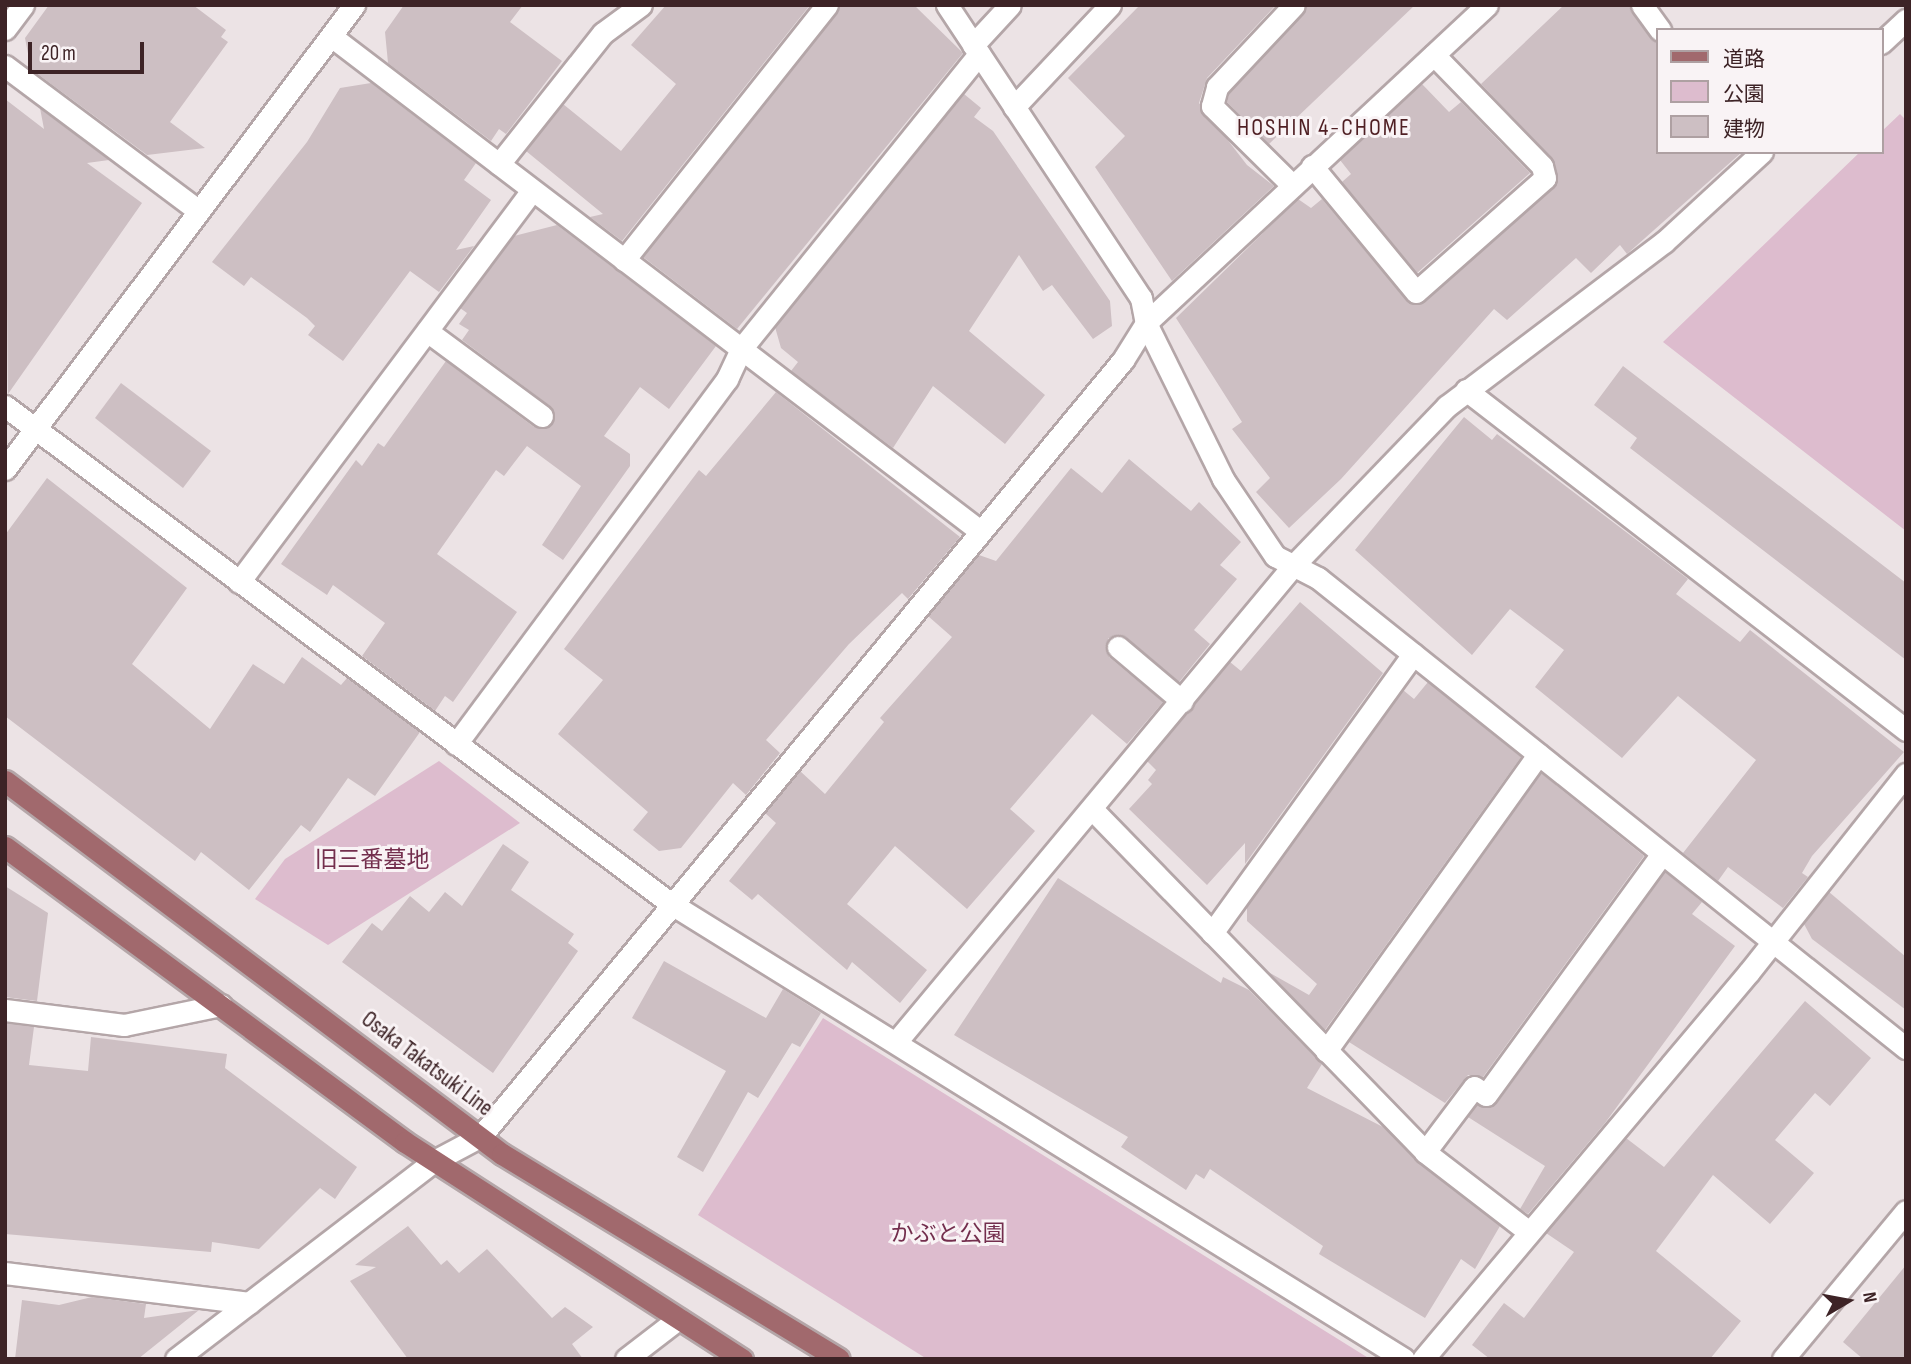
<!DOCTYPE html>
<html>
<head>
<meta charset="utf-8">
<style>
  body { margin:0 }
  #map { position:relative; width:1911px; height:1364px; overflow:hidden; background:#ece3e5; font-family:"Sofia Sans Condensed","Noto Sans JP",sans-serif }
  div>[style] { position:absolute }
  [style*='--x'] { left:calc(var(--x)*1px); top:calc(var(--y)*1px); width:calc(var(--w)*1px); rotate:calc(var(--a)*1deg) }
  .green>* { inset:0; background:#ddbcce }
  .building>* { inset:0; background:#cdbfc3 }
  .roads { filter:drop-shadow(2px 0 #b4a6a8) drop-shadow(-2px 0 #b4a6a8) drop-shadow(0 2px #b4a6a8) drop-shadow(0 -2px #b4a6a8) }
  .minor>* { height:21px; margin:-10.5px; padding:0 10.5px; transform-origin:10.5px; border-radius:10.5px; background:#fff }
  .major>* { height:21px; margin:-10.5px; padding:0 10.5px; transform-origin:10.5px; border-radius:10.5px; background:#a1696d }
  span { translate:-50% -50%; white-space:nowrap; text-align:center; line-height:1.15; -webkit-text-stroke:6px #f9f3f5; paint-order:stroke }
  .park-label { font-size:23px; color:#732e4d }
  .street-label { font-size:23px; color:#3d2326 }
  .neighbourhood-label { font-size:24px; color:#4f1f23; letter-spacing:2px }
  .frame { position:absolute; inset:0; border:7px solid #3d2326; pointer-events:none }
  .legend { position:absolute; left:1656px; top:28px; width:228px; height:126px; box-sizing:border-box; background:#f9f3f5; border:2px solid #aea0a2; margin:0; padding:9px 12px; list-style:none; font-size:21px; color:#3d2326 }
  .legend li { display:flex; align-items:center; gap:14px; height:35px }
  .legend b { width:35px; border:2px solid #aea0a2 }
  .north { position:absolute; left:1813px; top:1266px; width:70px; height:70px; -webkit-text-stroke:5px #f9f3f5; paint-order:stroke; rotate:80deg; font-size:19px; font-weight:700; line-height:28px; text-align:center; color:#3d2326 }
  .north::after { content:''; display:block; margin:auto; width:24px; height:32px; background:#3d2326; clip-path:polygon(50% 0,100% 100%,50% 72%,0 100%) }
  .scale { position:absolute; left:28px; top:42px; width:116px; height:32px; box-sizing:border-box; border:4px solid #3d2326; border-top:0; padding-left:9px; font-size:21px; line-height:24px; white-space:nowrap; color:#3d2326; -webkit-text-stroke:5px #f9f3f5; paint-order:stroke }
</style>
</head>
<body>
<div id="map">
  <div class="green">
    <i style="clip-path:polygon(1900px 114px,1906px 120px,1906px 531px,1663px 342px,1860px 152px,1881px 152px,1881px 132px)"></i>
    <i style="clip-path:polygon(439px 761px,520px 823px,328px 945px,255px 899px,285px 859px)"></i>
    <i style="clip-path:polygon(823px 1018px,1370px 1359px,927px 1359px,698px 1215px)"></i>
  </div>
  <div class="building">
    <i style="clip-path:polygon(49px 5px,193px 5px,226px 30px,221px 37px,228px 42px,170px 122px,205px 148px,147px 155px,31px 69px,25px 38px)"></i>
    <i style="clip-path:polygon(404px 5px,523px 5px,510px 22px,562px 61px,506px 134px,499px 129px,491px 141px,388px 63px,385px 32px)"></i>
    <i style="clip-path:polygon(666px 5px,810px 5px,622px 241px,590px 217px,603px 214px,526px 151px,563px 104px,621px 151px,676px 84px,631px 45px)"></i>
    <i style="clip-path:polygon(840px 5px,914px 5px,963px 53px,737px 329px,643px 257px)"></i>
    <i style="clip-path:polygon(1140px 5px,1276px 5px,1207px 78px,1199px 103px,1247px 165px,1274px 186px,1172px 281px,1095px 167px,1125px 136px,1068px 78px)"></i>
    <i style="clip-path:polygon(1307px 5px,1415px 5px,1269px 144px,1227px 102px,1229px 94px)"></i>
    <i style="clip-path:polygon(1564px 5px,1629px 5px,1657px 42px,1657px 152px,1742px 152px,1627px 254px,1620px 245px,1591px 273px,1576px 258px,1507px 320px,1494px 309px,1341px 479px,1289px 528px,1256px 492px,1270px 478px,1232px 429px,1242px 422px,1176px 318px,1298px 199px,1311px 208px,1322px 199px,1406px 300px,1425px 302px,1557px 183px,1551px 157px,1481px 84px)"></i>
    <i style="clip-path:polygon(371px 83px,476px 163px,464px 180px,491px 200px,456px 250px,474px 246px,439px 292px,410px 271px,343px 361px,308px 335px,315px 326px,307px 318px,251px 277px,244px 286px,212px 262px,307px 142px,340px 88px)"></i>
    <i style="clip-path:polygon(1422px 84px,1449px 112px,1461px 102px,1530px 173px,1417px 273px,1342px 182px,1351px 174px,1340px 160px)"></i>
    <i style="clip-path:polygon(964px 94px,981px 108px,974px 117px,993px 131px,1110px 301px,1112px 326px,1093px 339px,1052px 285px,1043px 291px,1019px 255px,969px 331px,1045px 395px,1005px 444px,933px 386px,893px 448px,791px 371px,798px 362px,781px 348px,775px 327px)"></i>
    <i style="clip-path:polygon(5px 99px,44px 129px,40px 108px,109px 160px,87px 163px,142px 203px,8px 394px)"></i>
    <i style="clip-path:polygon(557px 225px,716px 346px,669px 409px,640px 387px,604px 436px,630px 454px,630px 466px,563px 560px,542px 545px,581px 486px,527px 446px,504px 476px,496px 470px,437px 554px,517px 612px,453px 702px,445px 696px,435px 711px,362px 656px,385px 623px,333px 585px,327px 595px,281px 564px,356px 460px,362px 466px,378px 443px,384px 447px,446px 361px,534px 427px,552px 424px,550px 406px,462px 340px,469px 330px,459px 324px,467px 313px,460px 308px,514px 236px)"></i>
    <i style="clip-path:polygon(1623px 366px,1906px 583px,1906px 660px,1630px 448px,1637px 438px,1594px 405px)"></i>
    <i style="clip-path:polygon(121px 383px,211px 451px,183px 488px,95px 418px)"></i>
    <i style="clip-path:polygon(776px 392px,960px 537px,908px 599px,902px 593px,849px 644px,766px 740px,780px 753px,746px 795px,733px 783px,681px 848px,659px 851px,633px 830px,648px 812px,558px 734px,603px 680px,564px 649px,699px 470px,706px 476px)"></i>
    <i style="clip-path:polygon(1464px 417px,1492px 440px,1497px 434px,1688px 579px,1676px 594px,1740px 642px,1750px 630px,1904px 752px,1812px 856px,1802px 873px,1808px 877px,1783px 908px,1728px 867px,1718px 881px,1683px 853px,1756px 760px,1678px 696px,1622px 758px,1535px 687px,1564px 650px,1510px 609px,1472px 655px,1355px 550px)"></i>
    <i style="clip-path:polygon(1129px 459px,1191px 511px,1199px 502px,1241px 542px,1220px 565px,1237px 579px,1194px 630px,1210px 644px,1179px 682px,1126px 637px,1108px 638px,1109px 657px,1163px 702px,1127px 744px,1092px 714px,1010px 809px,1035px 831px,967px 909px,895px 846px,847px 904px,927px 970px,900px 1003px,852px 962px,847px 970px,758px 894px,752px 900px,729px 881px,776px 823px,765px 813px,800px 771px,825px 794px,884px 722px,880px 718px,952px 637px,928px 616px,979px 555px,996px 561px,1071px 468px,1102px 493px)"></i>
    <i style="clip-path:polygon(47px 478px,187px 588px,132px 664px,210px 729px,253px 664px,284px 684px,302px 657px,341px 685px,347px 678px,420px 732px,375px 796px,348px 778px,310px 832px,301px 825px,249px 890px,201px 852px,195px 861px,5px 716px,5px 535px)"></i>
    <i style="clip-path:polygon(1300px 602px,1383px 673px,1245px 864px,1245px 843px,1207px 885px,1129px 809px,1152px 784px,1148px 780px,1156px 770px,1147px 761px,1230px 662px,1241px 671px)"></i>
    <i style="clip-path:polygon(1428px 682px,1521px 757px,1325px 1030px,1268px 972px,1309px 995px,1317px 984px,1247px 921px,1247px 907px,1403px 690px,1414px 699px)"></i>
    <i style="clip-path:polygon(1541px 773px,1644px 856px,1483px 1077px,1468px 1075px,1445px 1103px,1349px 1042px)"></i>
    <i style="clip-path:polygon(503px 844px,529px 862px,511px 890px,574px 934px,568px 943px,578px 951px,493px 1073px,342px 962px,372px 923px,382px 931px,410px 896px,429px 912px,445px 892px,462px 906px)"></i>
    <i style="clip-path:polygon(1665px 872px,1702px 902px,1692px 914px,1735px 946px,1605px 1123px,1528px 1214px,1520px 1209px,1545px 1166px,1468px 1117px,1477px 1105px,1497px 1103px)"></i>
    <i style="clip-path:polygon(1058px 878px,1221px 983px,1223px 977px,1249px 990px,1322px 1064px,1307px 1088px,1383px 1127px,1500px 1226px,1475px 1269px,1461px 1259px,1425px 1318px,1319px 1254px,1323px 1246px,1210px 1169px,1204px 1179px,1196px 1174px,1186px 1190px,1121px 1147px,1128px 1137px,954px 1035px)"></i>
    <i style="clip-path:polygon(5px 886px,48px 913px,37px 1001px,5px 997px)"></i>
    <i style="clip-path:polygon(1829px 892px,1906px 957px,1906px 1010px,1812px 939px,1804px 924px)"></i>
    <i style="clip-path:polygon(664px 961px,766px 1018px,783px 989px,821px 1013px,800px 1047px,792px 1043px,758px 1098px,748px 1092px,703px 1172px,677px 1157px,726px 1071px,632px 1018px)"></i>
    <i style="clip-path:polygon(1805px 1001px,1871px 1058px,1830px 1106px,1815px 1093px,1775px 1140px,1814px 1173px,1770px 1224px,1713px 1175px,1656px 1251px,1741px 1321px,1710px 1359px,1490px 1359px,1472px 1345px,1504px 1303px,1524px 1318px,1574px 1252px,1546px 1233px,1626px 1138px,1664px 1167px)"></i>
    <i style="clip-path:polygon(5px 1023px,34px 1027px,29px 1065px,88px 1071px,91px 1037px,227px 1054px,225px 1068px,357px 1167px,335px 1199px,320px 1188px,259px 1249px,212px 1242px,211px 1252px,5px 1234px)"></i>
    <i style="clip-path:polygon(408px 1226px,441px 1265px,447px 1260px,459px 1273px,487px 1249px,552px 1318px,565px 1307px,593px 1327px,572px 1344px,583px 1359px,408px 1359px,350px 1281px,376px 1267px,355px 1265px)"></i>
    <i style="clip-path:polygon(1906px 1265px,1906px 1359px,1863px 1359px,1843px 1342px)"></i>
    <i style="clip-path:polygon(92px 1297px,146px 1304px,144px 1318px,199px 1310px,138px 1359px,15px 1359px,22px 1300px,59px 1305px)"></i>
  </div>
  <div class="roads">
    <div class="minor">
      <i style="--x:947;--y:5;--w:351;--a:56.5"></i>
      <i style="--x:1141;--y:298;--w:25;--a:79"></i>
      <i style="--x:1146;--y:323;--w:174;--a:63.7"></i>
      <i style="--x:1223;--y:479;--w:93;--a:56"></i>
      <i style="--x:1275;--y:556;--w:48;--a:27.1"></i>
      <i style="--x:1318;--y:578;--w:753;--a:38.64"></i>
      <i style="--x:1642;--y:5;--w:31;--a:54"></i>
      <i style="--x:5;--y:29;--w:30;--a:-53"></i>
      <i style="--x:331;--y:36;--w:816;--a:37.33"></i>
      <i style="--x:1881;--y:43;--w:34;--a:-43"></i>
      <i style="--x:973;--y:45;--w:54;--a:-47.2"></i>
      <i style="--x:5;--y:66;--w:242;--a:36.8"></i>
      <i style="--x:1014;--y:107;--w:140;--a:-46.7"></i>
      <i style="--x:499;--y:164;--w:167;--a:-51.6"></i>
      <i style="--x:603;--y:33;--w:47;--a:-36.4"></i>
      <i style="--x:1312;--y:166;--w:163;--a:50.5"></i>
      <i style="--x:1416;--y:292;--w:172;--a:-41.5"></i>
      <i style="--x:1545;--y:178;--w:12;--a:-104"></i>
      <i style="--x:1542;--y:166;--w:155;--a:-134.2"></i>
      <i style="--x:1291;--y:184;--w:111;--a:-135.4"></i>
      <i style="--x:1212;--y:106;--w:20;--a:-75"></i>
      <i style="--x:1217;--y:87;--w:112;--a:-46.8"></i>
      <i style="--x:624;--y:260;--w:326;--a:-51.5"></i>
      <i style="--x:427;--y:331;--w:143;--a:36.5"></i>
      <i style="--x:1466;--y:390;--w:556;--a:37.69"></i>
      <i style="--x:5;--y:406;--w:830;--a:36.77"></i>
      <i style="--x:670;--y:903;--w:864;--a:31.85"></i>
      <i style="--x:5;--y:469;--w:581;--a:-53.05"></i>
      <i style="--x:239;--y:582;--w:489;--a:-53.2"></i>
      <i style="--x:1118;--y:647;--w:84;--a:40.2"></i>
      <i style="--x:456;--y:744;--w:455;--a:-53.4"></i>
      <i style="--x:727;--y:379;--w:33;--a:-65"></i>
      <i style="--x:741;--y:349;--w:379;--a:-51.1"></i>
      <i style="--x:1092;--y:809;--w:478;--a:45.8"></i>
      <i style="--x:1425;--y:1152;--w:131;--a:37.6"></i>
      <i style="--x:1212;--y:933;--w:344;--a:-54.2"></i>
      <i style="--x:5;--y:1010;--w:120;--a:7.2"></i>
      <i style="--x:124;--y:1025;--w:99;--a:-11.7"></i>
      <i style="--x:896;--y:1042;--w:618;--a:-50.18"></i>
      <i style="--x:1292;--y:567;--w:223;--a:-46.1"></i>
      <i style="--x:1447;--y:406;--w:272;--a:-37.1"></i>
      <i style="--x:1664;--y:242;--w:133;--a:-42.6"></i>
      <i style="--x:1326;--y:1051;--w:365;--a:-54.4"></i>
      <i style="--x:1425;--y:1152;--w:81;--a:-53"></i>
      <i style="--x:1474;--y:1087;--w:14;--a:34"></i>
      <i style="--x:1486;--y:1095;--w:298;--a:-53.9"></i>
      <i style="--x:5;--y:1273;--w:246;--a:7"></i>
      <i style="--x:176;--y:1359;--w:325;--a:-37.5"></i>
      <i style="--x:434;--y:1161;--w:53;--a:-28"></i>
      <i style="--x:481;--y:1136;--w:1007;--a:-50.4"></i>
      <i style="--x:1123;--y:360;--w:44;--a:-58.1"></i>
      <i style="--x:1146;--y:323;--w:466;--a:-43"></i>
      <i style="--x:626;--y:1359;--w:66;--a:-37.6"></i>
      <i style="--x:1423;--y:1359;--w:506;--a:-49.89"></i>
      <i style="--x:1749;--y:972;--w:253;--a:-51.6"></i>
      <i style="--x:1783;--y:1359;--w:192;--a:-50.3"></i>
    </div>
    <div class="major">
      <i style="--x:5;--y:781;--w:621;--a:36.89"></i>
      <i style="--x:502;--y:1154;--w:394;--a:31.3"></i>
      <i style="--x:5;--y:847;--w:497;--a:36.4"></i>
      <i style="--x:405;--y:1142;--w:401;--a:32.8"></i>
    </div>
  </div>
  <div class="park-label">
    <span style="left:372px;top:860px">旧三番墓地</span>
    <span style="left:948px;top:1234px">かぶと公園</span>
  </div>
  <div class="street-label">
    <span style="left:427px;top:1064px;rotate:37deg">Osaka Takatsuki Line</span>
  </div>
  <div class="neighbourhood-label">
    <span style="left:1324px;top:128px">HOSHIN 4-CHOME</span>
  </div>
  <div class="frame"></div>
  <ul class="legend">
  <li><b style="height:9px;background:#a1696d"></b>道路</li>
  <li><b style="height:19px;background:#ddbcce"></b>公園</li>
  <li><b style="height:19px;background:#cdbfc3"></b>建物</li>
  </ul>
  <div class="north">N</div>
  <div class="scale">20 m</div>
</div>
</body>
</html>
